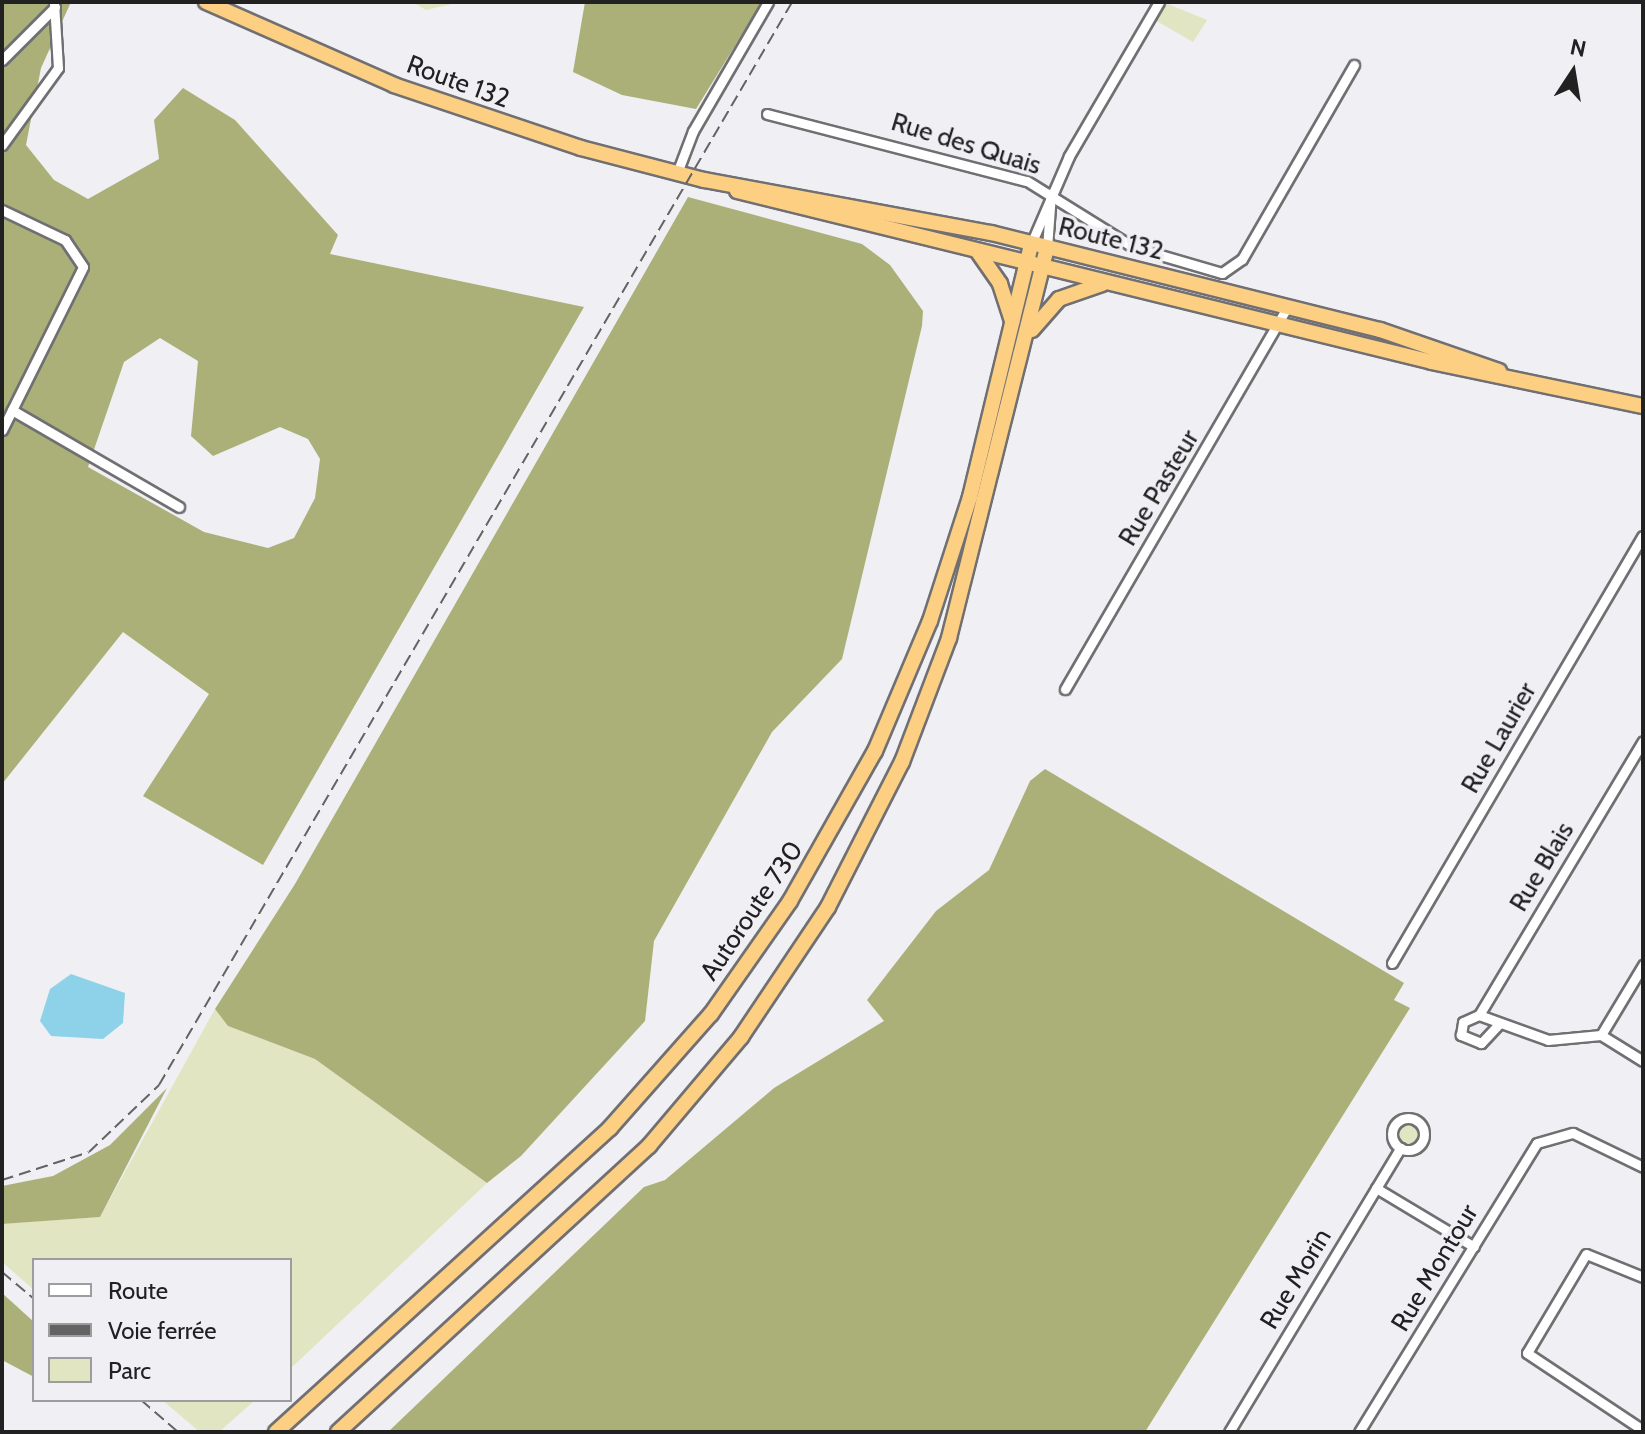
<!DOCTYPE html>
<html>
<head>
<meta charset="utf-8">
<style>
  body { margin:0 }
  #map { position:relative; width:1645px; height:1434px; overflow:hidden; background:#f0eff3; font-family:Cabin,sans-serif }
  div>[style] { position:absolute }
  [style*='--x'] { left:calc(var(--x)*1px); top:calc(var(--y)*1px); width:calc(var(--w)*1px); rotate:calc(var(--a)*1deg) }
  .green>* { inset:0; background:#e1e5c1 }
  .round { border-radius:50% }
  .forest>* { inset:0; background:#abb078 }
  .water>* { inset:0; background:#8ed2e9 }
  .roads { filter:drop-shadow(2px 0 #706f72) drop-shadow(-2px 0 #706f72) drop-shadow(0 2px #706f72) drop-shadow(0 -2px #706f72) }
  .minor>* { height:9px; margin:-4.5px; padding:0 4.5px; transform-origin:4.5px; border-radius:4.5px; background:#fff }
  .minor>.ring { margin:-4.5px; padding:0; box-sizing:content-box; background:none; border:9px solid #fff; border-radius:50% }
  .highway>* { height:14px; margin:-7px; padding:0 7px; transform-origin:7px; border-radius:7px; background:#fccf83 }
  .rail>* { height:2px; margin-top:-1px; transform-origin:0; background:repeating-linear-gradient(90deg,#636364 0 12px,transparent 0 18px) }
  span { translate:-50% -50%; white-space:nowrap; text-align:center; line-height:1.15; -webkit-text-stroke:7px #f0eff3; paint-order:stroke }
  .street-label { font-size:26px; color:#212122 }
  .frame { position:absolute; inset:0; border:4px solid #212122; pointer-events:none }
  .legend { position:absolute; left:32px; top:1258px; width:260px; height:144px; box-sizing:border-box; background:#f0eff3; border:2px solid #9d9d9f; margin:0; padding:10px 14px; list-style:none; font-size:24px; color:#212122 }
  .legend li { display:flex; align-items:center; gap:16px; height:40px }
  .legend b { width:40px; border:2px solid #9d9d9f }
  .north { position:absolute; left:1533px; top:32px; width:80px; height:80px; -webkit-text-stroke:6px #f0eff3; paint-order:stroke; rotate:12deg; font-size:22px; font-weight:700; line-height:32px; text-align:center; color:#212122 }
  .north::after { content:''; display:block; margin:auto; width:28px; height:36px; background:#212122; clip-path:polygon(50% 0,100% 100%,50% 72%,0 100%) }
</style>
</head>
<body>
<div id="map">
  <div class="green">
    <i style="clip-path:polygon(412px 2px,460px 2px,426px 10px)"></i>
    <i style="clip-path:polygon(1163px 2px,1207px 20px,1193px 42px,1153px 19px)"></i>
    <i style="clip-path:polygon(215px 1009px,228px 1026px,315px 1059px,487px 1183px,290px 1369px,290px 1260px,34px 1260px,34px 1290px,2px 1262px,2px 1224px,100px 1217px)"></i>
    <i class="round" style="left:1398px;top:1124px;width:20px;height:20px"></i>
    <i style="clip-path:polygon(162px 1400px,255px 1400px,219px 1432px,200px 1432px)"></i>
  </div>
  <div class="forest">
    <i style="clip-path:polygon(evenodd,2px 2px,71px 2px,41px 68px,26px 145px,54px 180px,88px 199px,159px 159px,154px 120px,183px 88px,235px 120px,338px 235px,330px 254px,584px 307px,263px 865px,143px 796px,209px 694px,123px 632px,2px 784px,2px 2px,160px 338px,198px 361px,191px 436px,213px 456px,280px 427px,308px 439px,320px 459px,315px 498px,294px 538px,268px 548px,204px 532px,88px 467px,124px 362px,160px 338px)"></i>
    <i style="clip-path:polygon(585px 2px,762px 2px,696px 109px,622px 95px,573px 72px)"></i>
    <i style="clip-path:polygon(688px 197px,862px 244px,890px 265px,923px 311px,922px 326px,842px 659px,772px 732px,654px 941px,645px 1021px,521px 1156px,487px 1183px,315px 1059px,228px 1026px,215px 1009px,295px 884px)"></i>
    <i style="clip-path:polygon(1045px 769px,1404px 983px,1394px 1000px,1410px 1008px,1145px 1432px,388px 1432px,644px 1187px,665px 1180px,774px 1088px,884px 1021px,867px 1000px,936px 911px,989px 870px,1030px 781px)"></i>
    <i style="clip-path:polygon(167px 1088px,100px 1217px,2px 1224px,2px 1186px,53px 1176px,110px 1145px)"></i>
    <i style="clip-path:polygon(2px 1293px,34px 1322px,34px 1377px,2px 1360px)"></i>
  </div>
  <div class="water">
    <i style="clip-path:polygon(71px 974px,125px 993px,123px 1023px,103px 1039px,51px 1036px,40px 1021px,50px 989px)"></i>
  </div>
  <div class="roads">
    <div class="minor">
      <i style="--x:2;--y:60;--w:75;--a:-45"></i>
      <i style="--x:767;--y:114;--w:268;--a:14.5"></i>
      <i style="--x:1027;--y:181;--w:125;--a:31.9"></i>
      <i style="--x:1133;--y:247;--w:93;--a:16.3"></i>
      <i style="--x:1222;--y:273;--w:24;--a:-35"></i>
      <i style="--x:1242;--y:259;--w:224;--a:-60"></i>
      <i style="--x:2;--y:145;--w:95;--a:-54"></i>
      <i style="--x:58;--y:68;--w:66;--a:-93.5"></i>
      <i style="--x:677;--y:173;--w:45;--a:-69.1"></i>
      <i style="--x:693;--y:131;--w:149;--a:-59.8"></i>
      <i style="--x:2;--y:210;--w:70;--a:25.5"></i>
      <i style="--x:65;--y:240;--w:32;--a:56"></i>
      <i style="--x:83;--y:267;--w:182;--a:116.4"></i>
      <i style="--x:1031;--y:244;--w:96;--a:-66.6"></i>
      <i style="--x:1069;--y:156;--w:178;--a:-59.7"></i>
      <i style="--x:1047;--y:248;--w:55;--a:-85.8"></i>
      <i style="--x:12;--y:410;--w:193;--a:30.1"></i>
      <i style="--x:1065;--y:689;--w:442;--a:-59.8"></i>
      <i style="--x:1392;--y:963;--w:495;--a:-59.6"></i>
      <i style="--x:1479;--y:1015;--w:319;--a:-59.1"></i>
      <i style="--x:1498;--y:1025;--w:25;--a:133"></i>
      <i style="--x:1481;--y:1043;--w:22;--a:-158"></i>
      <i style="--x:1461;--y:1035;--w:13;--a:-81"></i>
      <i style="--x:1463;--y:1022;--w:17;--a:-24"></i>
      <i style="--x:1479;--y:1015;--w:73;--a:19.9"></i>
      <i style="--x:1548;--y:1040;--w:53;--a:-5.4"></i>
      <i style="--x:1601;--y:1035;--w:49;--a:31.8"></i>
      <i style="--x:1601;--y:1035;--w:82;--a:-59"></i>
      <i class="ring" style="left:1392px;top:1118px;width:23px;height:23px"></i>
      <i style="--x:1376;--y:1188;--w:114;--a:31"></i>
      <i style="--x:1643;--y:1277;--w:61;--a:-158"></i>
      <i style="--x:1586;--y:1254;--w:115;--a:120.8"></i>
      <i style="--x:1527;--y:1353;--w:139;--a:33.6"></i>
      <i style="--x:1229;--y:1432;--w:332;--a:-58.9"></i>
      <i style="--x:1359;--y:1432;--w:339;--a:-58.4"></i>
      <i style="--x:1537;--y:1143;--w:37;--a:-16"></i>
      <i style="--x:1573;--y:1133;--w:78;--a:25.9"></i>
    </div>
    <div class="highway">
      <i style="--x:206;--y:2;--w:206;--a:23.8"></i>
      <i style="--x:394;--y:85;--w:197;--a:18.6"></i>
      <i style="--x:581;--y:148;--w:127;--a:14.6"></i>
      <i style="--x:704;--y:180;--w:292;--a:10.5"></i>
      <i style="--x:991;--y:233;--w:401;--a:14"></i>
      <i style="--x:1380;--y:330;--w:126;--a:19"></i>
      <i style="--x:737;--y:191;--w:716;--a:13.82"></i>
      <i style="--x:1432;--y:362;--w:216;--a:11.8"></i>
      <i style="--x:978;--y:252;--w:39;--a:55"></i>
      <i style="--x:1000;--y:284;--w:40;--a:72"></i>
      <i style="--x:1032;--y:330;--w:41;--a:-48.9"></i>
      <i style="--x:1059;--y:299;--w:46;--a:-19.2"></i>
      <i style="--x:276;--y:1432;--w:452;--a:-42.3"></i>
      <i style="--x:610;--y:1128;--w:152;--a:-48.5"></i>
      <i style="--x:711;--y:1014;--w:138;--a:-55"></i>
      <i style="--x:790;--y:901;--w:172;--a:-60.5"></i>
      <i style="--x:875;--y:751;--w:141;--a:-67.1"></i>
      <i style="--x:930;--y:621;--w:130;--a:-72.1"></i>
      <i style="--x:970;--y:497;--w:260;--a:-76.4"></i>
      <i style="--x:338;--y:1432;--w:423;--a:-42.6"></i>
      <i style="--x:649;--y:1146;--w:143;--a:-49.8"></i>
      <i style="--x:741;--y:1037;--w:156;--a:-56.2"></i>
      <i style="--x:828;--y:907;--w:163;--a:-63"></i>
      <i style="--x:902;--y:762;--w:133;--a:-69.2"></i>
      <i style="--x:949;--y:638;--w:402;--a:-75.9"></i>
    </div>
  </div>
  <div class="rail">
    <i style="--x:2;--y:1180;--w:91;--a:-17.8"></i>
    <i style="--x:89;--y:1152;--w:97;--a:-43.7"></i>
    <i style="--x:159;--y:1085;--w:1254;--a:-59.69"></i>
    <i style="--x:2;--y:1272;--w:42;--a:40.2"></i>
    <i style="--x:141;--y:1400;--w:49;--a:40.9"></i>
  </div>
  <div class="street-label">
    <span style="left:458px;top:82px;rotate:20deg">Route 132</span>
    <span style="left:966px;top:144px;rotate:17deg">Rue des Quais</span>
    <span style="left:1111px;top:239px;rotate:14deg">Route 132</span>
    <span style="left:1159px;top:488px;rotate:-59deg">Rue Pasteur</span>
    <span style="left:1499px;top:738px;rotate:-60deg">Rue Laurier</span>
    <span style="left:1542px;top:867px;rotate:-59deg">Rue Blais</span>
    <span style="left:752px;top:911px;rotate:-56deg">Autoroute 730</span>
    <span style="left:1435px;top:1268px;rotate:-59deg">Rue Montour</span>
    <span style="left:1296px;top:1279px;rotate:-59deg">Rue Morin</span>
  </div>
  <div class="frame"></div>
  <ul class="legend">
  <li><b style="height:10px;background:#fff"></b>Route</li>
  <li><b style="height:10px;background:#636364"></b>Voie ferrée</li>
  <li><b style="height:22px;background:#e1e5c1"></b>Parc</li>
  </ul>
  <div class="north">N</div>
</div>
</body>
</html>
